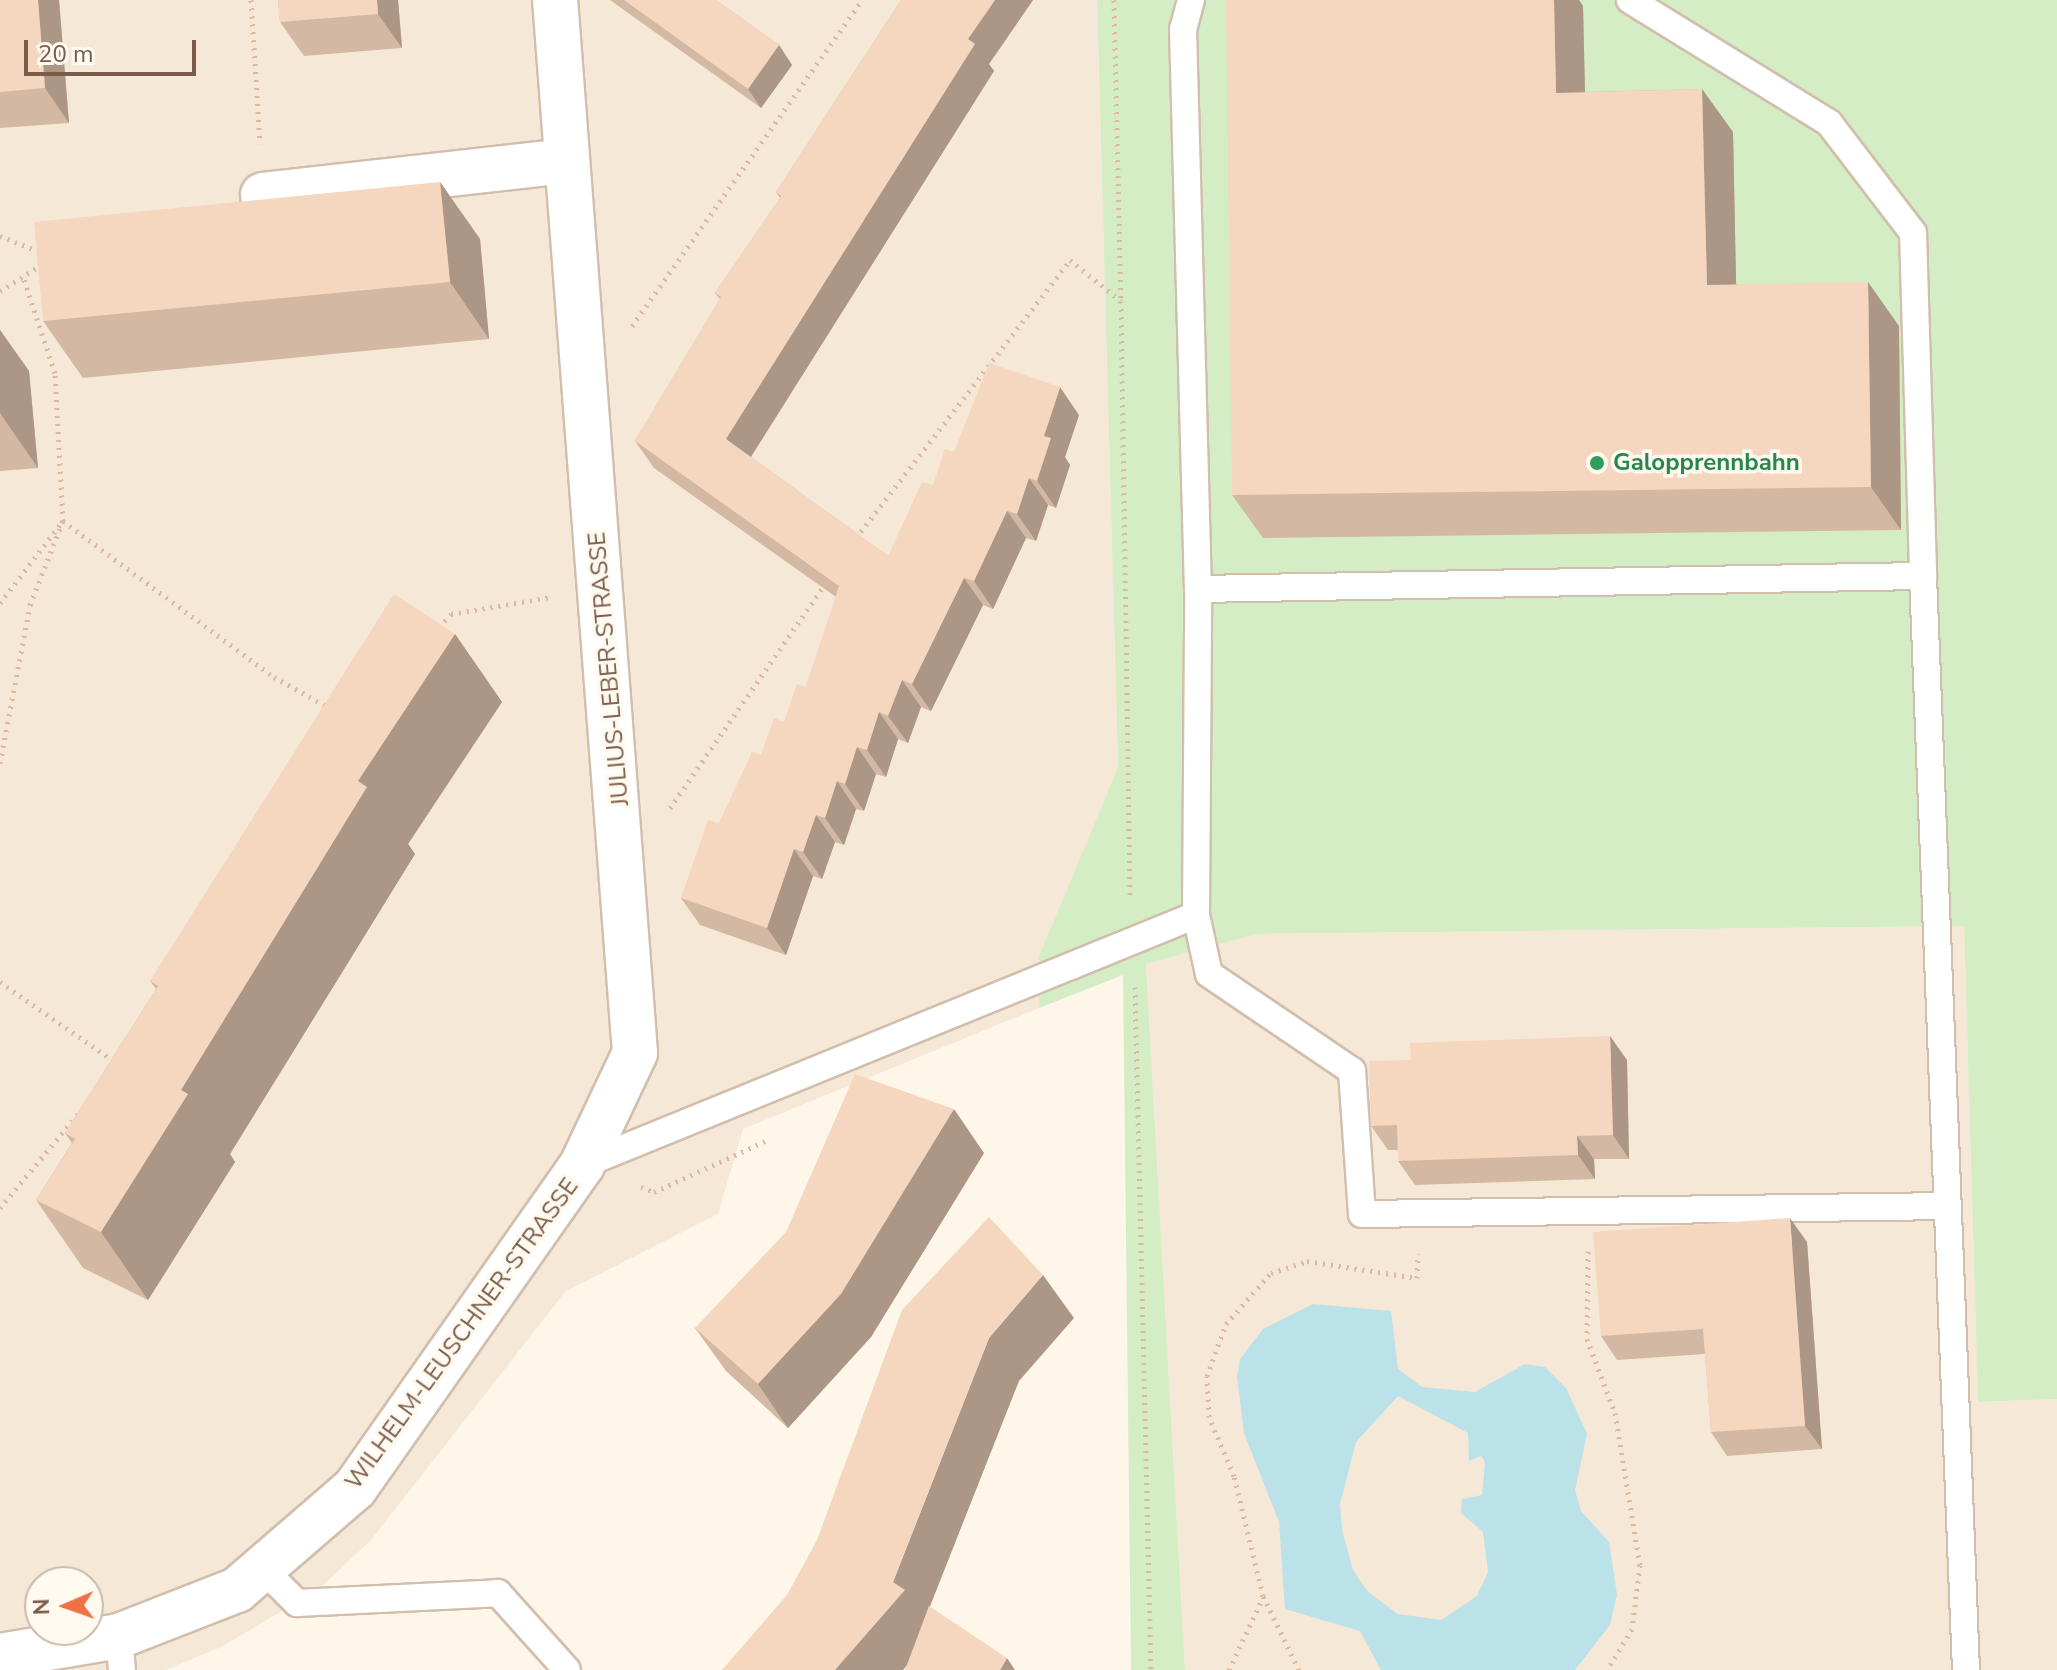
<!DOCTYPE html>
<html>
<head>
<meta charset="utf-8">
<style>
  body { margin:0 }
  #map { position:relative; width:2057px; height:1670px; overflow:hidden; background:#fef6e9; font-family:"Nunito Sans",sans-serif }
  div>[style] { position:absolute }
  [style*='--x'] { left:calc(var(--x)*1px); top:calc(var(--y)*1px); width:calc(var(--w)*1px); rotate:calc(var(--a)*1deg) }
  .residential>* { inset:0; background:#f6e8d7 }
  .green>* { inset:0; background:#d5edc5 }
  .water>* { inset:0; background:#bbe1e9 }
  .path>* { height:5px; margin-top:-2.5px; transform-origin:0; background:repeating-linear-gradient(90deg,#dbb9a1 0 2px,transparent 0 8px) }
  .roads { filter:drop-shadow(2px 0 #d2bead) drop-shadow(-2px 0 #d2bead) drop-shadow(0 2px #d2bead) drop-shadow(0 -2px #d2bead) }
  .service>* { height:26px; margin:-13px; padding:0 13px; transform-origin:13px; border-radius:13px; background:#fff }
  .minor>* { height:44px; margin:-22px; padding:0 22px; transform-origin:22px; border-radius:22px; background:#fff }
  .wall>* { inset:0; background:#d3b8a4 }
  .shaded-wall>* { inset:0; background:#ac9686 }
  .building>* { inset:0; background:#f5d6bf }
  .dots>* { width:22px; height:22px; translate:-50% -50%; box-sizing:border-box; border:4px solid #fffaf0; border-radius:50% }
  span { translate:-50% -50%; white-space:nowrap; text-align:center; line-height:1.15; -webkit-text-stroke:7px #fffaf0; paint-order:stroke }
  .leisure-label { font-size:24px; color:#27864d; font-weight:700 }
  .left { translate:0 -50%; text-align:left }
  .street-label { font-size:24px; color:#7b5c4a }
  .north { position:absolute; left:24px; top:1566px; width:80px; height:80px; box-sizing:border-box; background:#fffaf0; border:2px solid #cabbae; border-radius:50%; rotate:268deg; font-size:22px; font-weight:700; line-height:32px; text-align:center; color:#7b5c4a }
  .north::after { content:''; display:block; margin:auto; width:28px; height:36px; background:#ee7148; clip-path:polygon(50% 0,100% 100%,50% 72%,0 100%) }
  .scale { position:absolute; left:24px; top:40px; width:172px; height:36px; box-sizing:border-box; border:4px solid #7b5c4a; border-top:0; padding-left:10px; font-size:24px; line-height:28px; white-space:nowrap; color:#7b5c4a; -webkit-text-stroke:6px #fffaf0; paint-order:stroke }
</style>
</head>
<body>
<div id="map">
  <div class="residential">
    <i style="clip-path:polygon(evenodd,0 0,1097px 0,1118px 767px,1039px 956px,1039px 1008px,743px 1129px,718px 1214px,566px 1291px,371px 1540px,318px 1590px,221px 1647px,166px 1670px,0 1670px,0 0,40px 1582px,88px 1582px,88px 1630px,40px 1630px,40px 1582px)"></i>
    <i style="clip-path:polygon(1964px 926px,1978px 1402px,2057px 1399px,2057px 1670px,1185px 1670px,1146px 964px,1256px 934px)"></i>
  </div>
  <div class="green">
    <i style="clip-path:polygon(1097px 0,2057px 0,2057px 1399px,1978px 1402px,1964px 926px,1257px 934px,1146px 964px,1185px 1670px,1131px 1670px,1123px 975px,1039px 1008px,1039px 956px,1118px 767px)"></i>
  </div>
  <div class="water">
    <i style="clip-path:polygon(evenodd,1313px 1304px,1391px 1311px,1398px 1369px,1422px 1387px,1475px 1392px,1525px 1364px,1545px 1367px,1566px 1388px,1587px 1434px,1575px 1490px,1581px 1511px,1609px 1542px,1617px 1595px,1610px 1625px,1575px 1670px,1381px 1670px,1360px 1631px,1285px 1609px,1279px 1522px,1244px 1433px,1237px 1376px,1240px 1359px,1263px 1329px,1313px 1304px,1398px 1396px,1468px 1433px,1469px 1461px,1481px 1456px,1485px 1462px,1482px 1495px,1462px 1499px,1461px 1513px,1483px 1532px,1488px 1572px,1477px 1596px,1441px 1620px,1398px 1614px,1368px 1592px,1353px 1570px,1342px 1529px,1340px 1504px,1356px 1442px,1398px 1396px)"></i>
  </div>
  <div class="path">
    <i style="--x:251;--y:0;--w:144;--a:86.4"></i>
    <i style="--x:1114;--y:0;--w:300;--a:88.7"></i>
    <i style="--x:0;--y:236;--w:44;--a:21.3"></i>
    <i style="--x:0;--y:291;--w:51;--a:-32.1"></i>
    <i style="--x:632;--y:326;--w:399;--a:-54.8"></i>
    <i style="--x:856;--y:538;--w:351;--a:-52.4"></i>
    <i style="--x:1070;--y:260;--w:65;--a:38.8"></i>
    <i style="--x:1121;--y:301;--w:594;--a:89.13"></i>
    <i style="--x:0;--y:603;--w:103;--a:-52.5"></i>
    <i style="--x:63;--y:521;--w:262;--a:36.5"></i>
    <i style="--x:274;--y:677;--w:62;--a:29.1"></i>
    <i style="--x:439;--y:627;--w:18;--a:-47"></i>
    <i style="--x:451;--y:614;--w:100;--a:-9.7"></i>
    <i style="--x:0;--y:763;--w:161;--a:-79.2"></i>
    <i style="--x:30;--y:605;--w:90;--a:-68.6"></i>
    <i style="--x:63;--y:521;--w:148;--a:-93.1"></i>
    <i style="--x:55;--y:373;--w:99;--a:-108.3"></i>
    <i style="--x:670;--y:808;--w:274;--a:-55.3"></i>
    <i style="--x:0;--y:982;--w:140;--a:34.8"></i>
    <i style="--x:1135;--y:987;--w:683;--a:88.66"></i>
    <i style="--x:641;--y:1187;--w:14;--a:21"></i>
    <i style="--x:654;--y:1192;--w:128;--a:-24.6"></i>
    <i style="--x:0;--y:1208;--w:122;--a:-50.3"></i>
    <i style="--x:1588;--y:1251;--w:88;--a:90.7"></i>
    <i style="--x:1587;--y:1339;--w:79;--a:69.3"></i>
    <i style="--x:1615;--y:1413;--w:154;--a:80.7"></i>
    <i style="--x:1640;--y:1565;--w:64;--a:97.1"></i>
    <i style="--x:1632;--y:1629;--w:48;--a:121.4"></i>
    <i style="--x:1229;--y:1670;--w:81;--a:-65"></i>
    <i style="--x:1299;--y:1670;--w:82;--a:-115.9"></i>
    <i style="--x:1263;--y:1596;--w:123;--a:-103.6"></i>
    <i style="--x:1234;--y:1476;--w:64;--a:-113"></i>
    <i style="--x:1209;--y:1417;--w:41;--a:-92.8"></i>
    <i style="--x:1207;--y:1376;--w:55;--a:-69.9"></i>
    <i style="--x:1226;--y:1324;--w:68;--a:-48.6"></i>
    <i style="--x:1271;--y:1273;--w:38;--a:-18"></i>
    <i style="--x:1307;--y:1261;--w:111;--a:8.8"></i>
    <i style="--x:1417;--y:1278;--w:24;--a:-88"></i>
  </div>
  <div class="roads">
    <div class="service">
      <i style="--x:1191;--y:0;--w:30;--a:105"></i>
      <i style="--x:1183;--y:29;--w:560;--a:88.47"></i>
      <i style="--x:1630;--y:0;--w:234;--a:31.7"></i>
      <i style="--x:1829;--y:123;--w:138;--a:52.6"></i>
      <i style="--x:1913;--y:233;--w:343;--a:88.3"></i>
      <i style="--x:1196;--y:915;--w:60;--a:77.6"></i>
      <i style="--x:1209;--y:974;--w:173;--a:34.1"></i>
      <i style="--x:1352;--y:1071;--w:143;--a:86"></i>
      <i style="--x:1362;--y:1214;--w:586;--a:-0.78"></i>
      <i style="--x:582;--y:1165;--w:663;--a:-22.15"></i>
      <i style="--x:1196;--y:915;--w:326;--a:-89.6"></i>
      <i style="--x:1198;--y:589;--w:725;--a:-1.03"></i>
      <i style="--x:1923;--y:576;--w:1095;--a:87.75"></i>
      <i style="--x:264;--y:1570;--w:47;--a:45"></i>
      <i style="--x:297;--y:1603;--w:201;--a:-2.8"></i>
      <i style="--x:498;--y:1593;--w:103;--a:48.1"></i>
      <i style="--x:119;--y:1636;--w:34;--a:85"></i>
    </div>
    <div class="minor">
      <i style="--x:263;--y:195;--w:304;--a:-6.4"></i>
      <i style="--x:0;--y:1656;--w:121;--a:-9.5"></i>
      <i style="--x:119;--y:1636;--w:127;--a:-21.3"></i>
      <i style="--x:237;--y:1590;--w:156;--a:-40.8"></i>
      <i style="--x:355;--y:1488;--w:395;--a:-54.9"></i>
      <i style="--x:582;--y:1165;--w:124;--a:-64.7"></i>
      <i style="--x:635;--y:1053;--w:1056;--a:-94.34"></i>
    </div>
  </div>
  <div class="wall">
    <i style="clip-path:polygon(0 0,59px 0,69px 123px,0 128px)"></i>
    <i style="clip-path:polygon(278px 0,398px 0,402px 48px,304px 56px,280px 22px)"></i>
    <i style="clip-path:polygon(610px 0,716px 0,779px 45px,792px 65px,761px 108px)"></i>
    <i style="clip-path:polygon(901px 0,1033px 0,989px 64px,994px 71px,751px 457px,888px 556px,954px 452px,1079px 415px,1065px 457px,1070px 465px,1056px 508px,1048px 505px,1036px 541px,1026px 538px,993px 609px,983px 605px,931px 711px,921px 707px,908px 743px,898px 739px,886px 777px,876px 774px,864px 811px,856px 809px,844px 845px,835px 842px,822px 879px,813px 876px,786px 955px,700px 925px,681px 898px,719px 823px,806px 687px,836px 597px,654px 468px,635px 441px,720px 299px,715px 293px,780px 198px,776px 192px)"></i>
    <i style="clip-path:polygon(1554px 0,1579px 0,1583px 6px,1585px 92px,1702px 89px,1733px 132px,1736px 284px,1899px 326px,1901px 530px,1263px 538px,1232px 495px)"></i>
    <i style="clip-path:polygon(440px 182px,480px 239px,489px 339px,83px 378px,43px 321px)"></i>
    <i style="clip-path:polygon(0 330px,29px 371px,38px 468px,0 471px)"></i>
    <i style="clip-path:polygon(455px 634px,502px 702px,408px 844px,415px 854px,230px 1154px,235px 1162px,148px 1300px,83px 1268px,36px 1200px,72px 1143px,65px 1133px,156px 989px,150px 981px)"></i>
    <i style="clip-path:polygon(1627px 1060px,1629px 1159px,1594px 1159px,1595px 1179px,1415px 1185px,1398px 1161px,1398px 1150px,1388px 1150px,1371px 1126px)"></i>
    <i style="clip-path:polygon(984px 1153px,871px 1337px,788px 1428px,726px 1371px,695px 1328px)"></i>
    <i style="clip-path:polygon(1807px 1242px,1822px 1449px,1727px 1456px,1711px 1432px,1705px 1354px,1617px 1360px,1601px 1336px)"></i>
  </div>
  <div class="shaded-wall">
    <i style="clip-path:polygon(38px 0,59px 0,69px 123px,45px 88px)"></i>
    <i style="clip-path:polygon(377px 0,398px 0,402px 48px,378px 14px)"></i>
    <i style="clip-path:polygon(995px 0,1033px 0,989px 64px,994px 71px,745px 466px,726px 439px,968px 39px)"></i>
    <i style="clip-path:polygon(1554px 0,1579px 0,1583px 6px,1586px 136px,1556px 93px)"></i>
    <i style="clip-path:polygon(779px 45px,792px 65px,761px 108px,748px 89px)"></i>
    <i style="clip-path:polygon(1702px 89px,1733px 132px,1737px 328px,1707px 285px)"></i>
    <i style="clip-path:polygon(440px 182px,480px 239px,489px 339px,450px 282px)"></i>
    <i style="clip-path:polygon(1868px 282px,1899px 326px,1901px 530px,1871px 487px)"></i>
    <i style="clip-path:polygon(0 330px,29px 371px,38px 468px,0 413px)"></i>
    <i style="clip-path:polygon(1060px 387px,1079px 415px,1065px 457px,1070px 465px,1056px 508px,1037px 481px,1044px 436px)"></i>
    <i style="clip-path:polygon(1029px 478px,1048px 505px,1036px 541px,1017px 514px)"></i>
    <i style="clip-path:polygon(1007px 511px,1026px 538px,993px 609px,974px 581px)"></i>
    <i style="clip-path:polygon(964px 578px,983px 605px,931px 711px,912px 684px)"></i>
    <i style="clip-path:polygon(455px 634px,502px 702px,408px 844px,415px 854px,230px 1154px,235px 1162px,148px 1300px,101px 1232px,181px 1090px,358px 781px)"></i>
    <i style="clip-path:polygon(902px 680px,921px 707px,908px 743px,888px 716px)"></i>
    <i style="clip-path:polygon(879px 712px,898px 739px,886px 777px,867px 750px)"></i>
    <i style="clip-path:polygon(857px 747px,876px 774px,864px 811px,845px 784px)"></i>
    <i style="clip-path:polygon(837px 781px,856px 809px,844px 845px,825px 818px)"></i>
    <i style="clip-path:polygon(816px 815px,835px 842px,822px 879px,803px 852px)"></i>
    <i style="clip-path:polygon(794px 849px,813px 876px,786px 955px,767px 928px)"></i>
    <i style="clip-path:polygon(1610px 1036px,1627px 1060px,1629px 1159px,1613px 1135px)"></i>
    <i style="clip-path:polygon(954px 1109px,984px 1153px,871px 1337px,788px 1428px,758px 1384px)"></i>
    <i style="clip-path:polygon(1577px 1136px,1594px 1159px,1595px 1179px,1578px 1155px)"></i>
    <i style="clip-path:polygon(1790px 1218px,1807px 1242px,1822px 1449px,1805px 1426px)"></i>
    <i style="clip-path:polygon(1043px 1275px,1074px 1318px,1019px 1381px,925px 1619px,935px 1633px,903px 1670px,835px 1670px,893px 1582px,989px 1338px)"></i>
    <i style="clip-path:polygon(1007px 1658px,1015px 1670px,1000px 1670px)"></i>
  </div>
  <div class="building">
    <i style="clip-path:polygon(0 0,38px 0,45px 88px,0 92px)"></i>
    <i style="clip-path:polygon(278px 0,377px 0,378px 14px,280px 22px)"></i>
    <i style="clip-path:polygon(624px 0,716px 0,779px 45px,748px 89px)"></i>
    <i style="clip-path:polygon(901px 0,995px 0,968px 39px,975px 44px,726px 439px,888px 556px,922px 482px,933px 485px,945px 449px,954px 452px,989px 363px,1060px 387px,1044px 436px,1051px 438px,1037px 481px,1029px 478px,1017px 514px,1007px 511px,974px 581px,964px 578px,912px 684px,902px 680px,888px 716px,879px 712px,867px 750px,857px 747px,845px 784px,837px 781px,825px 818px,816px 815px,803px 852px,794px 849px,767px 928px,681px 898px,708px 820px,719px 823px,752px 752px,761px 755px,774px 718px,784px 722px,797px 684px,806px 687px,839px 586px,635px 441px,721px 297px,715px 293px,781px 196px,776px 192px)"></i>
    <i style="clip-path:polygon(1226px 0,1554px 0,1556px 93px,1702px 89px,1707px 285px,1868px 282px,1871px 487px,1232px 495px)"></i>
    <i style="clip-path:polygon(440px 182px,450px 282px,43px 321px,34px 222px)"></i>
    <i style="clip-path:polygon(394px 594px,455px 634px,358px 781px,367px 787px,181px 1090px,188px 1094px,101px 1232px,36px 1200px,75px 1139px,65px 1133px,158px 986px,150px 981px)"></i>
    <i style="clip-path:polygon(1610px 1036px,1613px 1135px,1577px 1136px,1578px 1155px,1398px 1161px,1397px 1125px,1371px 1126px,1369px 1061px,1411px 1060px,1410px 1043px)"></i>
    <i style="clip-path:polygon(855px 1074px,954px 1109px,841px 1294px,758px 1384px,695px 1328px,786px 1232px)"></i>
    <i style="clip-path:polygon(989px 1217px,1043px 1275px,989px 1338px,893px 1582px,905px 1590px,835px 1670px,722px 1670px,787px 1595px,817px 1540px,902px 1310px)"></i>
    <i style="clip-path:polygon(1790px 1218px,1805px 1426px,1711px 1432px,1703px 1329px,1601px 1336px,1593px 1232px)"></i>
    <i style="clip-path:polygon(929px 1606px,1007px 1658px,1000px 1670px,905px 1670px)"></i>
  </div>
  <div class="dots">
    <i style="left:1597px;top:463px;background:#2e9e5b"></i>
  </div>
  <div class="leisure-label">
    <span class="left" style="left:1613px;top:463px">Galopprennbahn</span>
  </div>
  <div class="street-label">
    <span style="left:609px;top:669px;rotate:-95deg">JULIUS-LEBER-STRASSE</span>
    <span style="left:462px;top:1334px;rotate:-54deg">WILHELM-LEUSCHNER-STRASSE</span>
  </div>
  <div class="north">N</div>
  <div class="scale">20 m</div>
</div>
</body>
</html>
